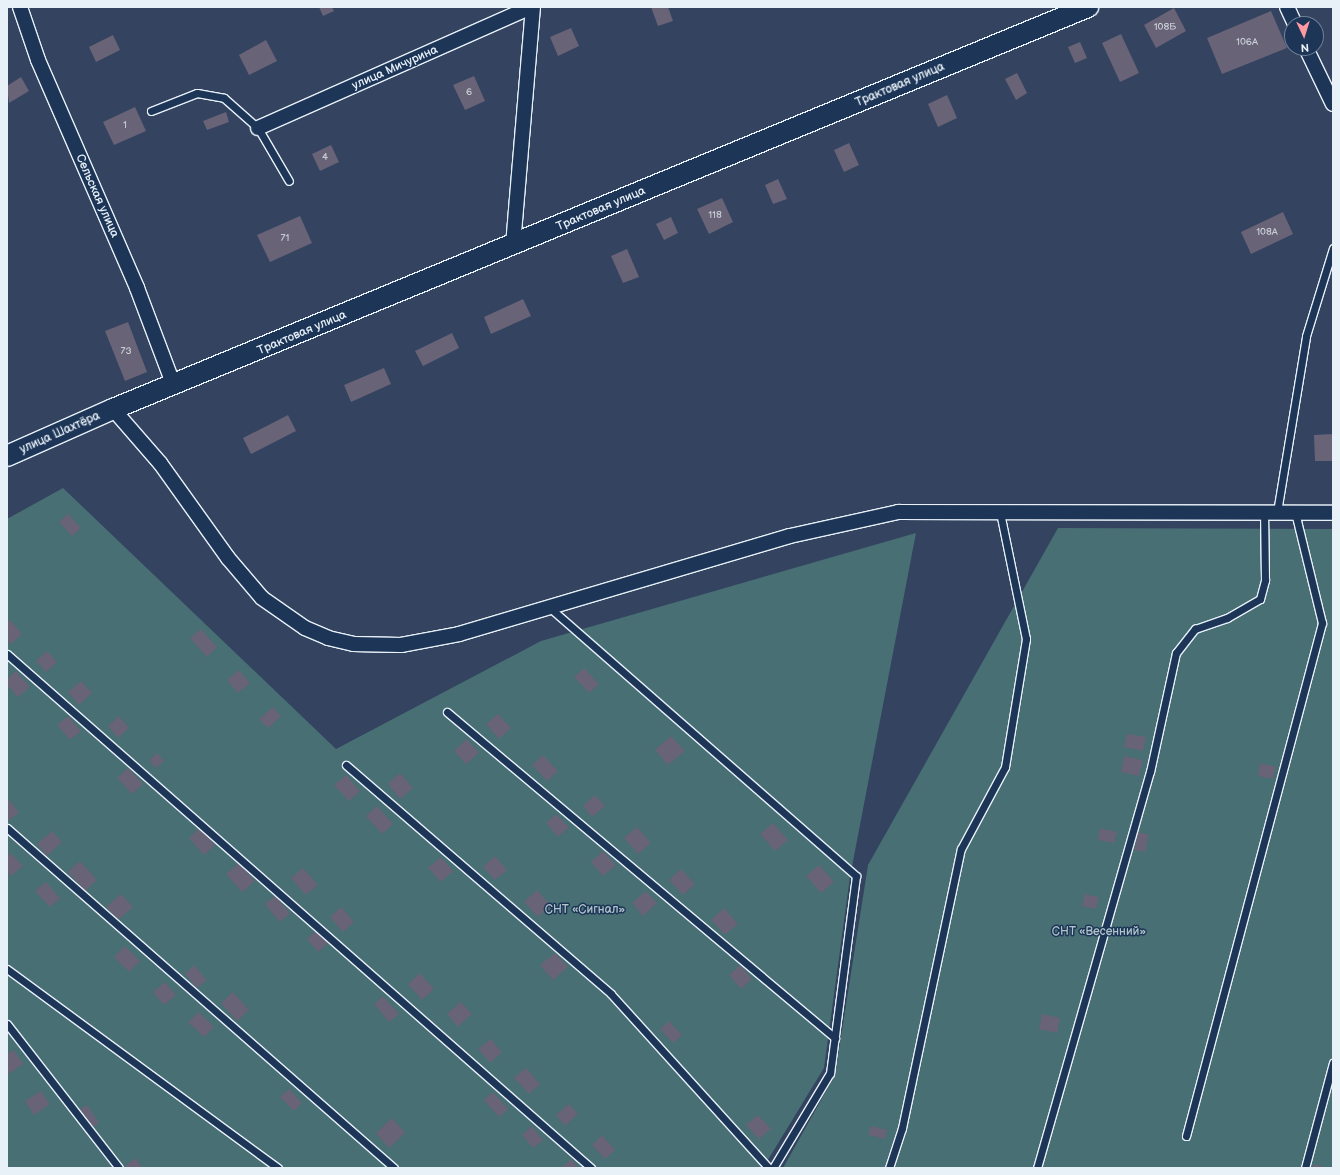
<!DOCTYPE html>
<html>
<head>
<meta charset="utf-8">
<style>
  body { margin:0 }
  #map { position:relative; width:1340px; height:1175px; overflow:hidden; background:#344360; font-family:"Balsamiq Sans",sans-serif }
  div>[style] { position:absolute }
  [style*='--x'] { left:calc(var(--x)*1px); top:calc(var(--y)*1px); width:calc(var(--w)*1px); rotate:calc(var(--a)*1deg) }
  .green>* { inset:0; background:#476f74 }
  .building>* { inset:0; background:#686376 }
  .roads { filter:drop-shadow(1px 0 #e8f1f8) drop-shadow(-1px 0 #e8f1f8) drop-shadow(0 1px #e8f1f8) drop-shadow(0 -1px #e8f1f8) }
  .lane>* { height:7px; margin:-3.5px; padding:0 3.5px; transform-origin:3.5px; border-radius:3.5px; background:#1d3557 }
  .street>* { height:14px; margin:-7px; padding:0 7px; transform-origin:7px; border-radius:7px; background:#1d3557 }
  .secondary>* { height:20px; margin:-10px; padding:0 10px; transform-origin:10px; border-radius:10px; background:#1d3557 }
  span { translate:-50% -50%; white-space:nowrap; text-align:center; line-height:1.15; -webkit-text-stroke:3px #1d3557; paint-order:stroke }
  .number-label { font-size:10px; color:#c8ced8 }
  .number-label span { -webkit-text-stroke-width:0 }
  .street-label { font-size:12px; color:#e8f1f8 }
  .park-label { font-size:12px; color:#b0c4ca }
  .frame { position:absolute; inset:0; border:8px solid #e8f1f8; pointer-events:none }
  .north { position:absolute; left:1284px; top:16px; width:40px; height:40px; box-sizing:border-box; background:#1d3557; border:1px solid #6e8097; border-radius:50%; rotate:176deg; font-size:11px; font-weight:700; line-height:16px; text-align:center; color:#e8f1f8 }
  .north::after { content:''; display:block; margin:auto; width:14px; height:18px; background:#ff9aa2; clip-path:polygon(50% 0,100% 100%,50% 72%,0 100%) }
</style>
</head>
<body>
<div id="map">
  <div class="green">
    <i style="clip-path:polygon(63px 488px,336px 749px,541px 641px,916px 533px,850px 877px,824px 1068px,763px 1168px,7px 1168px,7px 519px)"></i>
    <i style="clip-path:polygon(1058px 528px,1333px 529px,1333px 1168px,783px 1168px,835px 1075px,868px 865px)"></i>
  </div>
  <div class="building">
    <i style="clip-path:polygon(319px 7px,332px 7px,334px 11px,323px 16px)"></i>
    <i style="clip-path:polygon(651px 7px,668px 7px,673px 21px,658px 26px)"></i>
    <i style="clip-path:polygon(1174px 8px,1186px 31px,1156px 48px,1144px 25px)"></i>
    <i style="clip-path:polygon(1271px 11px,1287px 48px,1222px 74px,1207px 38px)"></i>
    <i style="clip-path:polygon(571px 28px,579px 46px,558px 56px,550px 37px)"></i>
    <i style="clip-path:polygon(1121px 34px,1139px 73px,1120px 82px,1102px 43px)"></i>
    <i style="clip-path:polygon(113px 35px,120px 50px,96px 62px,89px 47px)"></i>
    <i style="clip-path:polygon(266px 40px,277px 61px,249px 75px,239px 55px)"></i>
    <i style="clip-path:polygon(1080px 42px,1087px 58px,1075px 63px,1068px 47px)"></i>
    <i style="clip-path:polygon(1017px 73px,1027px 93px,1016px 100px,1005px 79px)"></i>
    <i style="clip-path:polygon(474px 76px,485px 101px,465px 110px,453px 85px)"></i>
    <i style="clip-path:polygon(21px 77px,29px 91px,9px 103px,7px 86px)"></i>
    <i style="clip-path:polygon(947px 95px,957px 118px,938px 127px,928px 104px)"></i>
    <i style="clip-path:polygon(135px 107px,146px 131px,114px 145px,103px 122px)"></i>
    <i style="clip-path:polygon(226px 112px,229px 122px,207px 130px,203px 121px)"></i>
    <i style="clip-path:polygon(849px 143px,859px 165px,844px 172px,834px 150px)"></i>
    <i style="clip-path:polygon(331px 145px,339px 162px,320px 171px,312px 154px)"></i>
    <i style="clip-path:polygon(778px 179px,787px 199px,773px 204px,765px 185px)"></i>
    <i style="clip-path:polygon(722px 198px,733px 222px,709px 234px,697px 209px)"></i>
    <i style="clip-path:polygon(1283px 212px,1293px 234px,1251px 254px,1241px 232px)"></i>
    <i style="clip-path:polygon(300px 216px,312px 243px,270px 262px,257px 235px)"></i>
    <i style="clip-path:polygon(671px 217px,678px 233px,664px 240px,656px 224px)"></i>
    <i style="clip-path:polygon(627px 249px,639px 277px,623px 283px,611px 256px)"></i>
    <i style="clip-path:polygon(523px 299px,531px 316px,491px 334px,484px 317px)"></i>
    <i style="clip-path:polygon(128px 322px,147px 372px,125px 381px,105px 331px)"></i>
    <i style="clip-path:polygon(452px 333px,459px 348px,423px 366px,415px 351px)"></i>
    <i style="clip-path:polygon(384px 368px,391px 384px,351px 402px,344px 385px)"></i>
    <i style="clip-path:polygon(288px 415px,296px 431px,251px 454px,243px 438px)"></i>
    <i style="clip-path:polygon(1333px 434px,1333px 461px,1315px 461px,1314px 435px)"></i>
    <i style="clip-path:polygon(68px 514px,81px 528px,72px 536px,59px 522px)"></i>
    <i style="clip-path:polygon(10px 620px,22px 634px,11px 644px,7px 639px,7px 622px)"></i>
    <i style="clip-path:polygon(201px 629px,217px 647px,207px 657px,190px 638px)"></i>
    <i style="clip-path:polygon(47px 651px,57px 662px,46px 672px,36px 661px)"></i>
    <i style="clip-path:polygon(584px 668px,599px 684px,589px 693px,574px 677px)"></i>
    <i style="clip-path:polygon(239px 670px,250px 683px,238px 693px,227px 680px)"></i>
    <i style="clip-path:polygon(16px 671px,30px 687px,18px 697px,7px 685px,7px 679px)"></i>
    <i style="clip-path:polygon(81px 681px,92px 693px,79px 705px,68px 692px)"></i>
    <i style="clip-path:polygon(273px 707px,281px 716px,268px 728px,259px 719px)"></i>
    <i style="clip-path:polygon(498px 714px,511px 728px,499px 739px,486px 724px)"></i>
    <i style="clip-path:polygon(68px 716px,81px 731px,70px 740px,57px 725px)"></i>
    <i style="clip-path:polygon(119px 716px,129px 728px,118px 738px,108px 726px)"></i>
    <i style="clip-path:polygon(1127px 734px,1146px 737px,1143px 751px,1124px 747px)"></i>
    <i style="clip-path:polygon(671px 736px,685px 751px,668px 765px,655px 750px)"></i>
    <i style="clip-path:polygon(467px 739px,479px 753px,466px 764px,454px 751px)"></i>
    <i style="clip-path:polygon(157px 753px,164px 761px,156px 768px,149px 760px)"></i>
    <i style="clip-path:polygon(543px 755px,558px 771px,547px 781px,532px 765px)"></i>
    <i style="clip-path:polygon(1124px 756px,1143px 760px,1139px 776px,1121px 772px)"></i>
    <i style="clip-path:polygon(1260px 763px,1276px 767px,1273px 779px,1258px 776px)"></i>
    <i style="clip-path:polygon(128px 768px,143px 784px,132px 794px,117px 778px)"></i>
    <i style="clip-path:polygon(400px 773px,413px 788px,400px 799px,388px 784px)"></i>
    <i style="clip-path:polygon(346px 775px,360px 791px,349px 801px,334px 785px)"></i>
    <i style="clip-path:polygon(595px 795px,605px 806px,592px 817px,583px 806px)"></i>
    <i style="clip-path:polygon(7px 798px,19px 812px,7px 822px)"></i>
    <i style="clip-path:polygon(377px 806px,393px 824px,382px 834px,366px 816px)"></i>
    <i style="clip-path:polygon(556px 814px,569px 827px,558px 837px,546px 823px)"></i>
    <i style="clip-path:polygon(773px 823px,788px 840px,775px 851px,760px 834px)"></i>
    <i style="clip-path:polygon(637px 827px,651px 843px,638px 854px,624px 838px)"></i>
    <i style="clip-path:polygon(200px 828px,215px 845px,204px 855px,189px 838px)"></i>
    <i style="clip-path:polygon(1100px 828px,1117px 832px,1114px 843px,1098px 840px)"></i>
    <i style="clip-path:polygon(52px 831px,62px 842px,47px 856px,37px 844px)"></i>
    <i style="clip-path:polygon(1138px 832px,1149px 835px,1145px 852px,1134px 850px)"></i>
    <i style="clip-path:polygon(603px 851px,616px 865px,603px 876px,591px 862px)"></i>
    <i style="clip-path:polygon(11px 853px,23px 866px,11px 876px,7px 871px,7px 857px)"></i>
    <i style="clip-path:polygon(495px 856px,507px 870px,495px 880px,483px 867px)"></i>
    <i style="clip-path:polygon(441px 857px,453px 871px,441px 882px,428px 868px)"></i>
    <i style="clip-path:polygon(80px 861px,97px 880px,85px 891px,68px 872px)"></i>
    <i style="clip-path:polygon(239px 863px,255px 881px,242px 892px,226px 874px)"></i>
    <i style="clip-path:polygon(819px 865px,834px 882px,821px 893px,806px 876px)"></i>
    <i style="clip-path:polygon(303px 868px,318px 885px,306px 895px,291px 878px)"></i>
    <i style="clip-path:polygon(681px 869px,695px 884px,683px 895px,669px 880px)"></i>
    <i style="clip-path:polygon(46px 882px,60px 898px,50px 907px,35px 891px)"></i>
    <i style="clip-path:polygon(537px 890px,551px 906px,538px 917px,524px 902px)"></i>
    <i style="clip-path:polygon(646px 891px,657px 903px,643px 916px,632px 903px)"></i>
    <i style="clip-path:polygon(121px 894px,133px 907px,118px 920px,106px 907px)"></i>
    <i style="clip-path:polygon(1085px 894px,1099px 897px,1096px 909px,1082px 906px)"></i>
    <i style="clip-path:polygon(275px 896px,290px 913px,280px 922px,265px 904px)"></i>
    <i style="clip-path:polygon(341px 907px,354px 922px,343px 932px,330px 917px)"></i>
    <i style="clip-path:polygon(724px 908px,738px 924px,725px 935px,711px 920px)"></i>
    <i style="clip-path:polygon(316px 931px,328px 943px,318px 952px,307px 939px)"></i>
    <i style="clip-path:polygon(125px 946px,140px 961px,129px 972px,114px 957px)"></i>
    <i style="clip-path:polygon(555px 953px,568px 967px,553px 980px,540px 965px)"></i>
    <i style="clip-path:polygon(194px 965px,207px 980px,197px 988px,185px 974px)"></i>
    <i style="clip-path:polygon(740px 965px,752px 979px,741px 989px,729px 975px)"></i>
    <i style="clip-path:polygon(420px 973px,434px 989px,422px 1000px,408px 984px)"></i>
    <i style="clip-path:polygon(165px 982px,176px 995px,164px 1005px,153px 992px)"></i>
    <i style="clip-path:polygon(233px 992px,249px 1010px,237px 1021px,221px 1003px)"></i>
    <i style="clip-path:polygon(383px 996px,399px 1014px,389px 1022px,374px 1004px)"></i>
    <i style="clip-path:polygon(461px 1002px,472px 1014px,458px 1027px,447px 1014px)"></i>
    <i style="clip-path:polygon(199px 1012px,214px 1027px,204px 1037px,188px 1022px)"></i>
    <i style="clip-path:polygon(1042px 1014px,1060px 1018px,1057px 1033px,1039px 1029px)"></i>
    <i style="clip-path:polygon(669px 1021px,682px 1035px,673px 1043px,660px 1029px)"></i>
    <i style="clip-path:polygon(491px 1039px,502px 1052px,490px 1063px,478px 1049px)"></i>
    <i style="clip-path:polygon(14px 1050px,23px 1064px,7px 1075px,7px 1054px)"></i>
    <i style="clip-path:polygon(526px 1068px,540px 1084px,529px 1094px,514px 1078px)"></i>
    <i style="clip-path:polygon(289px 1089px,302px 1103px,294px 1111px,280px 1097px)"></i>
    <i style="clip-path:polygon(41px 1091px,50px 1104px,34px 1115px,25px 1101px)"></i>
    <i style="clip-path:polygon(493px 1092px,508px 1109px,499px 1117px,484px 1100px)"></i>
    <i style="clip-path:polygon(569px 1104px,578px 1114px,565px 1126px,556px 1115px)"></i>
    <i style="clip-path:polygon(87px 1105px,99px 1123px,91px 1128px,79px 1110px)"></i>
    <i style="clip-path:polygon(758px 1115px,771px 1129px,759px 1139px,746px 1125px)"></i>
    <i style="clip-path:polygon(392px 1118px,405px 1133px,389px 1148px,376px 1133px)"></i>
    <i style="clip-path:polygon(532px 1126px,543px 1140px,533px 1148px,522px 1135px)"></i>
    <i style="clip-path:polygon(871px 1126px,887px 1130px,885px 1139px,868px 1135px)"></i>
    <i style="clip-path:polygon(602px 1135px,615px 1150px,605px 1159px,592px 1145px)"></i>
    <i style="clip-path:polygon(136px 1158px,142px 1168px,128px 1168px,126px 1165px)"></i>
    <i style="clip-path:polygon(571px 1159px,579px 1168px,561px 1168px)"></i>
    <i style="clip-path:polygon(1314px 1164px,1324px 1167px,1324px 1168px,1313px 1168px)"></i>
  </div>
  <div class="roads">
    <div class="lane">
      <i style="--x:151;--y:111;--w:49;--a:-21.4"></i>
      <i style="--x:197;--y:93;--w:27;--a:10"></i>
      <i style="--x:224;--y:98;--w:45;--a:41.4"></i>
      <i style="--x:258;--y:128;--w:61;--a:59.7"></i>
      <i style="--x:1277;--y:512;--w:178;--a:-80.6"></i>
      <i style="--x:1306;--y:336;--w:92;--a:-72.9"></i>
      <i style="--x:550;--y:608;--w:407;--a:41.2"></i>
      <i style="--x:856;--y:876;--w:199;--a:97.5"></i>
      <i style="--x:830;--y:1073;--w:111;--a:121"></i>
      <i style="--x:7;--y:654;--w:778;--a:41.35"></i>
      <i style="--x:447;--y:712;--w:507;--a:40.04"></i>
      <i style="--x:346;--y:765;--w:350;--a:40.8"></i>
      <i style="--x:611;--y:994;--w:235;--a:47.8"></i>
      <i style="--x:7;--y:828;--w:515;--a:41.3"></i>
      <i style="--x:7;--y:969;--w:336;--a:36.3"></i>
      <i style="--x:7;--y:1024;--w:182;--a:52.1"></i>
      <i style="--x:1186;--y:1136;--w:531;--a:-75.15"></i>
      <i style="--x:1322;--y:623;--w:114;--a:-103.7"></i>
      <i style="--x:889;--y:1168;--w:42;--a:-72"></i>
      <i style="--x:902;--y:1128;--w:285;--a:-78.1"></i>
      <i style="--x:961;--y:849;--w:93;--a:-61.8"></i>
      <i style="--x:1005;--y:767;--w:130;--a:-80.7"></i>
      <i style="--x:1026;--y:639;--w:130;--a:-101.6"></i>
      <i style="--x:1037;--y:1168;--w:412;--a:-74.1"></i>
      <i style="--x:1150;--y:772;--w:122;--a:-77.7"></i>
      <i style="--x:1176;--y:653;--w:31;--a:-52"></i>
      <i style="--x:1195;--y:629;--w:34;--a:-19"></i>
      <i style="--x:1227;--y:618;--w:38;--a:-30"></i>
      <i style="--x:1260;--y:599;--w:20;--a:-75"></i>
      <i style="--x:1265;--y:580;--w:68;--a:-90.8"></i>
      <i style="--x:1305;--y:1168;--w:109;--a:-75.1"></i>
    </div>
    <div class="street">
      <i style="--x:20;--y:7;--w:56;--a:71.2"></i>
      <i style="--x:38;--y:60;--w:249;--a:66.5"></i>
      <i style="--x:137;--y:288;--w:105;--a:69.3"></i>
      <i style="--x:1287;--y:7;--w:19;--a:65"></i>
      <i style="--x:1306;--y:48;--w:62;--a:64.3"></i>
      <i style="--x:258;--y:128;--w:299;--a:-23.9"></i>
      <i style="--x:513;--y:245;--w:239;--a:-85.2"></i>
      <i style="--x:113;--y:409;--w:72;--a:49"></i>
      <i style="--x:160;--y:463;--w:117;--a:54.4"></i>
      <i style="--x:228;--y:558;--w:52;--a:49.6"></i>
      <i style="--x:262;--y:598;--w:52;--a:34.9"></i>
      <i style="--x:305;--y:628;--w:25;--a:23"></i>
      <i style="--x:328;--y:638;--w:26;--a:13"></i>
      <i style="--x:353;--y:644;--w:48;--a:1.2"></i>
      <i style="--x:401;--y:645;--w:59;--a:-10.7"></i>
      <i style="--x:459;--y:634;--w:345;--a:-16.5"></i>
      <i style="--x:790;--y:536;--w:111;--a:-12.5"></i>
      <i style="--x:898;--y:512;--w:435;--a:0.1"></i>
    </div>
    <div class="secondary">
      <i style="--x:7;--y:456;--w:116;--a:-23.9"></i>
      <i style="--x:113;--y:409;--w:1055;--a:-22.41"></i>
    </div>
  </div>
  <div class="number-label">
    <span style="left:1165px;top:28px">108Б</span>
    <span style="left:1247px;top:43px">106А</span>
    <span style="left:469px;top:93px">6</span>
    <span style="left:125px;top:126px">1</span>
    <span style="left:325px;top:158px">4</span>
    <span style="left:715px;top:216px">118</span>
    <span style="left:1267px;top:233px">108А</span>
    <span style="left:285px;top:239px">71</span>
    <span style="left:126px;top:352px">73</span>
  </div>
  <div class="street-label">
    <span style="left:395px;top:68px;rotate:-24deg">улица Мичурина</span>
    <span style="left:900px;top:85px;rotate:-23deg">Трактовая улица</span>
    <span style="left:97px;top:196px;rotate:66deg">Сельская улица</span>
    <span style="left:601px;top:209px;rotate:-23deg">Трактовая улица</span>
    <span style="left:302px;top:333px;rotate:-23deg">Трактовая улица</span>
    <span style="left:60px;top:433px;rotate:-24deg">улица Шахтёра</span>
  </div>
  <div class="park-label">
    <span style="left:585px;top:910px">СНТ «Сигнал»</span>
    <span style="left:1099px;top:932px">СНТ «Весенний»</span>
  </div>
  <div class="frame"></div>
  <div class="north">N</div>
</div>
</body>
</html>
